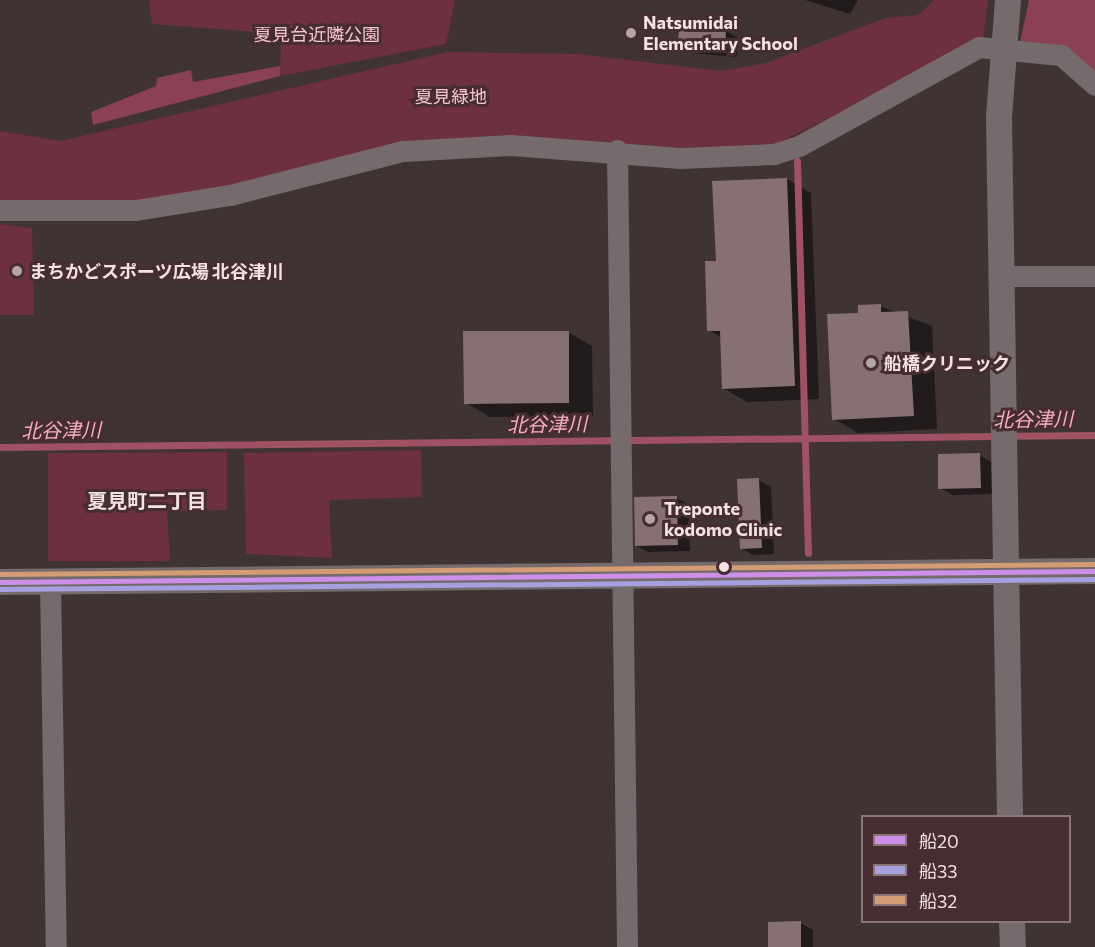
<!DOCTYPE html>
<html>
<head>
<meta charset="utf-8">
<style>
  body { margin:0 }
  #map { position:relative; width:1095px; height:947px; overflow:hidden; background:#3f3334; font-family:Commissioner,"Noto Sans JP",sans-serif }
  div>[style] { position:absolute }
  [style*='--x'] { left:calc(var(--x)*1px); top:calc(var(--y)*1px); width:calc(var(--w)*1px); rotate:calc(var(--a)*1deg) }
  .green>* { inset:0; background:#6c303f }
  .forest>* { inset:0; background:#8b4154 }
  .shadow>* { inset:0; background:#0007 }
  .stream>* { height:7px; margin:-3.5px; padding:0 3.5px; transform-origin:3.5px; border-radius:3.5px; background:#a05164 }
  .building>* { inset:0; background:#867074 }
  .minor>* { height:21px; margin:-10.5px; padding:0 10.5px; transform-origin:10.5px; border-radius:10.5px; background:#756a6c }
  .tertiary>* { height:26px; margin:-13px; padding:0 13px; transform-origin:13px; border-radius:13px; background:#756a6c }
  .bus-1>* { height:4.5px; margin:-2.25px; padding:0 2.25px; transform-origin:2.25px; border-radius:2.25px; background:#ce8fe9 }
  .bus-2>* { height:4.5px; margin:-2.25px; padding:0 2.25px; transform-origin:2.25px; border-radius:2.25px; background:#a6a0de }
  .bus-3>* { height:4.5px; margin:-2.25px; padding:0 2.25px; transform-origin:2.25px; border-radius:2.25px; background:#d39c74 }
  .dots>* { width:16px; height:16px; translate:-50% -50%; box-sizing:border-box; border:3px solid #452d31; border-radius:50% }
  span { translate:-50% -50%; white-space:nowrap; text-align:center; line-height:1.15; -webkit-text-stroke:6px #452d31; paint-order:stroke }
  .poi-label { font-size:18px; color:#f3e2e5; font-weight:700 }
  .left { translate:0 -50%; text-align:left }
  .park-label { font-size:18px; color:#f7c5ce }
  .water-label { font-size:20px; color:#f8afbe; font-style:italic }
  .neighbourhood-label { font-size:20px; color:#f3e2e5; font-weight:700 }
  .legend { position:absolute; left:861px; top:815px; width:210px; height:108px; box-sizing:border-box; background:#452d31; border:2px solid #8b7579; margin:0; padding:8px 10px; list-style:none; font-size:18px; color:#f3e2e5 }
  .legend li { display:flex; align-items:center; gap:12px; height:30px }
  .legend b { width:30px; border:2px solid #8b7579 }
</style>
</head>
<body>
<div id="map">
  <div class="green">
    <i style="clip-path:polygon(149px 0,455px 0,446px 44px,280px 76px,281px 34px,152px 24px)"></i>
    <i style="clip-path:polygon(934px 0,988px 0,983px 41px,774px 145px,685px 148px,510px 137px,136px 205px,0 205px,0 131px,60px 141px,447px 52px,577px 54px,721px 71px,766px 63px,885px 18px,918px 15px)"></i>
    <i style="clip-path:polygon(0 224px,32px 228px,34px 315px,0 315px)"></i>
    <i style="clip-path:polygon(421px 450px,422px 497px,329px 500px,332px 558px,246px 554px,244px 453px)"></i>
    <i style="clip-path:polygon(227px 452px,227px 510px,167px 511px,170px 561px,48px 561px,48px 453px)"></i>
  </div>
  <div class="forest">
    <i style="clip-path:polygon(1029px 0,1095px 0,1095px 76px,1020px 42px)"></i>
    <i style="clip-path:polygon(280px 66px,280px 76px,93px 125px,91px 112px,156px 86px,157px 78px,191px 70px,193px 82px)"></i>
  </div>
  <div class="shadow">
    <i style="clip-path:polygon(805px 0,858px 0,850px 14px)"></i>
    <i style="clip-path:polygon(681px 28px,726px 31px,738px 38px,737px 57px,692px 53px,679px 46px)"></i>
    <i style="clip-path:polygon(787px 179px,811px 193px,819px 399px,747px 402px,723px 388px,722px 338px,709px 330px,717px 262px)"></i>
    <i style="clip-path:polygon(880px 306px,932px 326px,937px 429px,858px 433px,834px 419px,860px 314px)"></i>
    <i style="clip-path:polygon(568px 332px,592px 346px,593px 416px,490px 417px,466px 403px)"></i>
    <i style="clip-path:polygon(979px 455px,991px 462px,992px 494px,952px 495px,940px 488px)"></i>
    <i style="clip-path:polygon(759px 480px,771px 487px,774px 554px,753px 555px,741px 548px)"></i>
    <i style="clip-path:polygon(676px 497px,688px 504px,690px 551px,648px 552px,636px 546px)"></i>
    <i style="clip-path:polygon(801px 923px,813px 930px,813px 947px,770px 947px)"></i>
  </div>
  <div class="stream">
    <i style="--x:797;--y:161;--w:392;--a:88.4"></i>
    <i style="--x:0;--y:447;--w:1095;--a:-0.63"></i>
  </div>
  <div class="building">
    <i style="clip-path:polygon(679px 26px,726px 30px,725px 51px,678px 47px)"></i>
    <i style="clip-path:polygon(787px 178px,795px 386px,722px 389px,720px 331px,707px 331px,705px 261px,716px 261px,712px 181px)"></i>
    <i style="clip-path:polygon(881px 304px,881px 312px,908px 311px,914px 416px,832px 420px,827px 314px,858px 313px,858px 305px)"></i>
    <i style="clip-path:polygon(463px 331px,569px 331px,569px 403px,464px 404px)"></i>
    <i style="clip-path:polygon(980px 453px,981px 488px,938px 489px,938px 454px)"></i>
    <i style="clip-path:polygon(759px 478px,762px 548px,740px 549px,737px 479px)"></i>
    <i style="clip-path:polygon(677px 496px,678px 545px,635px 546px,634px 497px)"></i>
    <i style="clip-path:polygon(801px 921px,801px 947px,768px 947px,768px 922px)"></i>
  </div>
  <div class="minor">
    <i style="--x:617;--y:150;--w:797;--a:89.28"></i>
    <i style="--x:0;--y:210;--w:136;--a:0"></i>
    <i style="--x:136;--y:210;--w:95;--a:-9.1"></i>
    <i style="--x:230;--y:195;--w:179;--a:-14.3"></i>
    <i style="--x:403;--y:151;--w:108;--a:-3.2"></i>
    <i style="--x:511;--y:145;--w:170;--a:4.4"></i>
    <i style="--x:681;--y:158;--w:93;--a:-2.5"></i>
    <i style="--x:774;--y:154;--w:26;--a:-18"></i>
    <i style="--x:799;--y:146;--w:205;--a:-28.8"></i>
    <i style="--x:979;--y:47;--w:82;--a:5.6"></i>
    <i style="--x:1061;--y:55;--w:45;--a:41.4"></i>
    <i style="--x:1001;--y:276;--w:94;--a:0"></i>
    <i style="--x:50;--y:581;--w:366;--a:89.1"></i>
  </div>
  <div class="tertiary">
    <i style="--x:1008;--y:0;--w:117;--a:94.4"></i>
    <i style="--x:999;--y:117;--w:699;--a:89.1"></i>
    <i style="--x:0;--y:582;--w:1095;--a:-0.58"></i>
    <i style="--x:1012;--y:922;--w:25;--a:88"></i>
  </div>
  <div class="bus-1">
    <i style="--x:0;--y:582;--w:1095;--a:-0.58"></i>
  </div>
  <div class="bus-2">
    <i style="--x:0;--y:589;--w:1095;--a:-0.52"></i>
  </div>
  <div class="bus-3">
    <i style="--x:0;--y:574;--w:1095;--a:-0.52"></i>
  </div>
  <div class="dots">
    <i style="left:631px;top:33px;background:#b4a5a7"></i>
    <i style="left:17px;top:271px;background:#b4a5a7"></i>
    <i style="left:871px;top:363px;background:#b4a5a7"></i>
    <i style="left:650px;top:519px;background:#b4a5a7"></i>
    <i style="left:724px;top:567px;background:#f3e2e5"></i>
  </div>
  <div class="poi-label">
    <span class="left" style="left:643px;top:33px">Natsumidai<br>Elementary School</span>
    <span class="left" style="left:29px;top:271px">まちかどスポーツ広場 北谷津川</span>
    <span class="left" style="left:884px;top:363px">船橋クリニック</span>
    <span class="left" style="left:664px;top:519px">Treponte<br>kodomo Clinic</span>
  </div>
  <div class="park-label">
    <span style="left:317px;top:34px">夏見台近隣公園</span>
    <span style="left:451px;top:96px">夏見緑地</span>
  </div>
  <div class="water-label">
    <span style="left:1033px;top:419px;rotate:-1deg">北谷津川</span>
    <span style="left:547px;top:424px;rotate:-1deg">北谷津川</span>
    <span style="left:61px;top:430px;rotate:-1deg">北谷津川</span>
  </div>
  <div class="neighbourhood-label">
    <span style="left:147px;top:500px">夏見町二丁目</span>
  </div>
  <ul class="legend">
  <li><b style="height:8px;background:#ce8fe9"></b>船20</li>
  <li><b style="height:8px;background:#a6a0de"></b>船33</li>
  <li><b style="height:8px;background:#d39c74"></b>船32</li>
  </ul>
</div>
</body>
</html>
